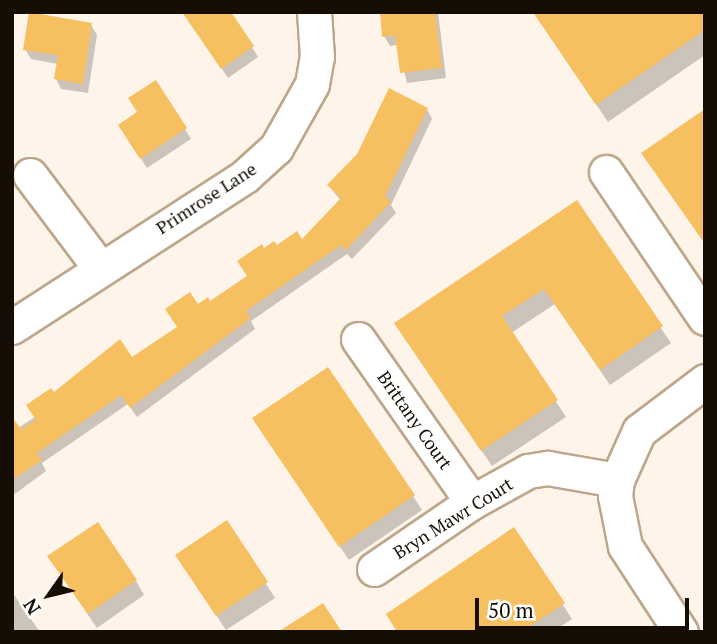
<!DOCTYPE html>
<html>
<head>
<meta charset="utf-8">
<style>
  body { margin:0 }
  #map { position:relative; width:717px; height:644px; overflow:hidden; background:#fff4e9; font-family:"PT Serif",serif }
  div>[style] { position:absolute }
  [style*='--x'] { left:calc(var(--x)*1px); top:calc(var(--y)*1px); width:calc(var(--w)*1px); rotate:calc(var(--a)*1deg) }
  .shadow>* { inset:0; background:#0003 }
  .building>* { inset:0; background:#f6c060 }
  .roads { filter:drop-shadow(2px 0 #bea68b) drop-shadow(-2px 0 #bea68b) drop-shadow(0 2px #bea68b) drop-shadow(0 -2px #bea68b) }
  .minor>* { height:33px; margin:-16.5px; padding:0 16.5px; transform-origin:16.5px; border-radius:16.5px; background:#fff }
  span { translate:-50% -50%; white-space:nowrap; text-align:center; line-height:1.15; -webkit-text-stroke:5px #fff; paint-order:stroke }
  .street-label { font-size:18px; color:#160e05 }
  .frame { position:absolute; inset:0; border:14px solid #160e05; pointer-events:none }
  .north { position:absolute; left:14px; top:560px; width:70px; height:70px; -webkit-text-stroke:5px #fff; paint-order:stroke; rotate:236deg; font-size:19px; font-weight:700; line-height:28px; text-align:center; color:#160e05 }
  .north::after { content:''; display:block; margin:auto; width:24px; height:32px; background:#160e05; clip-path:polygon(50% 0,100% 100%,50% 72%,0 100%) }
  .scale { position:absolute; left:475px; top:598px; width:214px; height:32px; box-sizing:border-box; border:4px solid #160e05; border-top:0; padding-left:9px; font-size:21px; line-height:24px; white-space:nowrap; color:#160e05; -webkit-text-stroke:5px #fff; paint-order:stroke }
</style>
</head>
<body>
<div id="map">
  <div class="shadow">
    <i style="clip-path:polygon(382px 12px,438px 12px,446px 78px,407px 83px,398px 45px,390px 46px,384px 36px)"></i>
    <i style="clip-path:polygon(533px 12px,705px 12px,705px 55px,608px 122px)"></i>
    <i style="clip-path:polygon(91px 25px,97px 35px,88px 93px,61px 89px,56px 79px,58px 64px,31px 59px,25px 49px)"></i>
    <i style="clip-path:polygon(193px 26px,252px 47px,258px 57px,228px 78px)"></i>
    <i style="clip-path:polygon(156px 82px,191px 139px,147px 168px,126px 135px)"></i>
    <i style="clip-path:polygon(427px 109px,432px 119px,391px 205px,396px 213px,352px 259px,347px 254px,251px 321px,255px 329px,137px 417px,128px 404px,42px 463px,46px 471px,12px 496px,12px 432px,35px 417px,53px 394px,131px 359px,178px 328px,198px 307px,210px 303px,248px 277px,264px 250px,302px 242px,341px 201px,329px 186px)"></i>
    <i style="clip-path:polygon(576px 202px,671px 343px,610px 385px,555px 304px,511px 333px,566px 417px,492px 466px,406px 340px)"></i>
    <i style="clip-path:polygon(263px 433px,413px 496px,422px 510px,349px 560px)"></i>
    <i style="clip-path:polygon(227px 523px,275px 598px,226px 630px,186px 570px)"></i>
    <i style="clip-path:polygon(514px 529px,572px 619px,552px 632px,398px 632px)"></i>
    <i style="clip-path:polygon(58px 571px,136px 581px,144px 595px,97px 628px)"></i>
    <i style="clip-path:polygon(12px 592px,40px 632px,12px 632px)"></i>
  </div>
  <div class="building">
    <i style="clip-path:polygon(29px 12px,92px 23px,83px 84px,54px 79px,58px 55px,23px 50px)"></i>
    <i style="clip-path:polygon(182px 12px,231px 12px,254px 46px,221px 69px)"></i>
    <i style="clip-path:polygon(380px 12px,435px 12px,442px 68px,400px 73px,395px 35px,382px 37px)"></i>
    <i style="clip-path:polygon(533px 12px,705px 12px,705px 30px,596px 105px)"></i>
    <i style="clip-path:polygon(156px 80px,187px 128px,140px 159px,118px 125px,137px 112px,128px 98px)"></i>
    <i style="clip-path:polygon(389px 88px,428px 108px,385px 196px,391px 202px,346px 250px,341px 245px,246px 311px,251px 318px,130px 408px,121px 395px,37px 453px,42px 460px,12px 480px,12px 417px,21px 429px,36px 420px,26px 405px,51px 388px,54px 392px,120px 339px,132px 357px,177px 327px,165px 309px,190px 292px,198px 304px,208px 297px,210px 301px,247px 276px,237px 261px,262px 244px,264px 248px,274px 241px,277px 245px,297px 231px,302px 239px,341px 198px,327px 185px,357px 154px)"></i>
    <i style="clip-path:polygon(705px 109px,705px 244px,641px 153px)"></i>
    <i style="clip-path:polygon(577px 200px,663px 326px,600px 370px,544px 289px,502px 316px,558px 400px,481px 451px,394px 323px)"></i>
    <i style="clip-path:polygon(328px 367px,415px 495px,339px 547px,252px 418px)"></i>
    <i style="clip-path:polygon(227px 520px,268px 582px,216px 616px,175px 555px)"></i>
    <i style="clip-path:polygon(98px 522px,137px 580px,88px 614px,47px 556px)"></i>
    <i style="clip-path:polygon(514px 527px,565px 603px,522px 632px,397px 632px,386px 614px)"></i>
    <i style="clip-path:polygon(323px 603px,342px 632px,278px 632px)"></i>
  </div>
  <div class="roads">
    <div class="minor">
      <i style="--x:606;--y:172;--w:176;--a:55.9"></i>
      <i style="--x:30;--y:175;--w:115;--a:53.1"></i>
      <i style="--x:12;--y:327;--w:278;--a:-32.9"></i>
      <i style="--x:245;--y:176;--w:42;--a:-42.1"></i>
      <i style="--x:276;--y:148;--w:73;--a:-60.6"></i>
      <i style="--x:312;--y:84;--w:27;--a:-80"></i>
      <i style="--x:317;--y:57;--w:45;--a:-93.8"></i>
      <i style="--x:358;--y:339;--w:199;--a:55"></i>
      <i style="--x:374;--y:569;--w:119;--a:-34.4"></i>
      <i style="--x:472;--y:502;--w:64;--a:-29"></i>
      <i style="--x:528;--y:471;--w:20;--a:-9"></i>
      <i style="--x:548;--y:468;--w:70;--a:9.9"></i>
      <i style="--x:681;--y:632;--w:103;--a:-123.1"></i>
      <i style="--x:625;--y:546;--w:51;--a:-101.3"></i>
      <i style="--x:615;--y:496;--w:16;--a:-83"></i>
      <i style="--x:617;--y:480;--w:54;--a:-65.8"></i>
      <i style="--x:639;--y:431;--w:83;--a:-37.1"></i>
    </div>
  </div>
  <div class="street-label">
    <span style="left:206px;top:198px;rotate:-33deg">Primrose Lane</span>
    <span style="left:415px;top:420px;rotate:55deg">Brittany Court</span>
    <span style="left:453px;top:518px;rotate:-32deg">Bryn Mawr Court</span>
  </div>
  <div class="frame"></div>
  <div class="north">N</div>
  <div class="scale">50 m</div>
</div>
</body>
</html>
